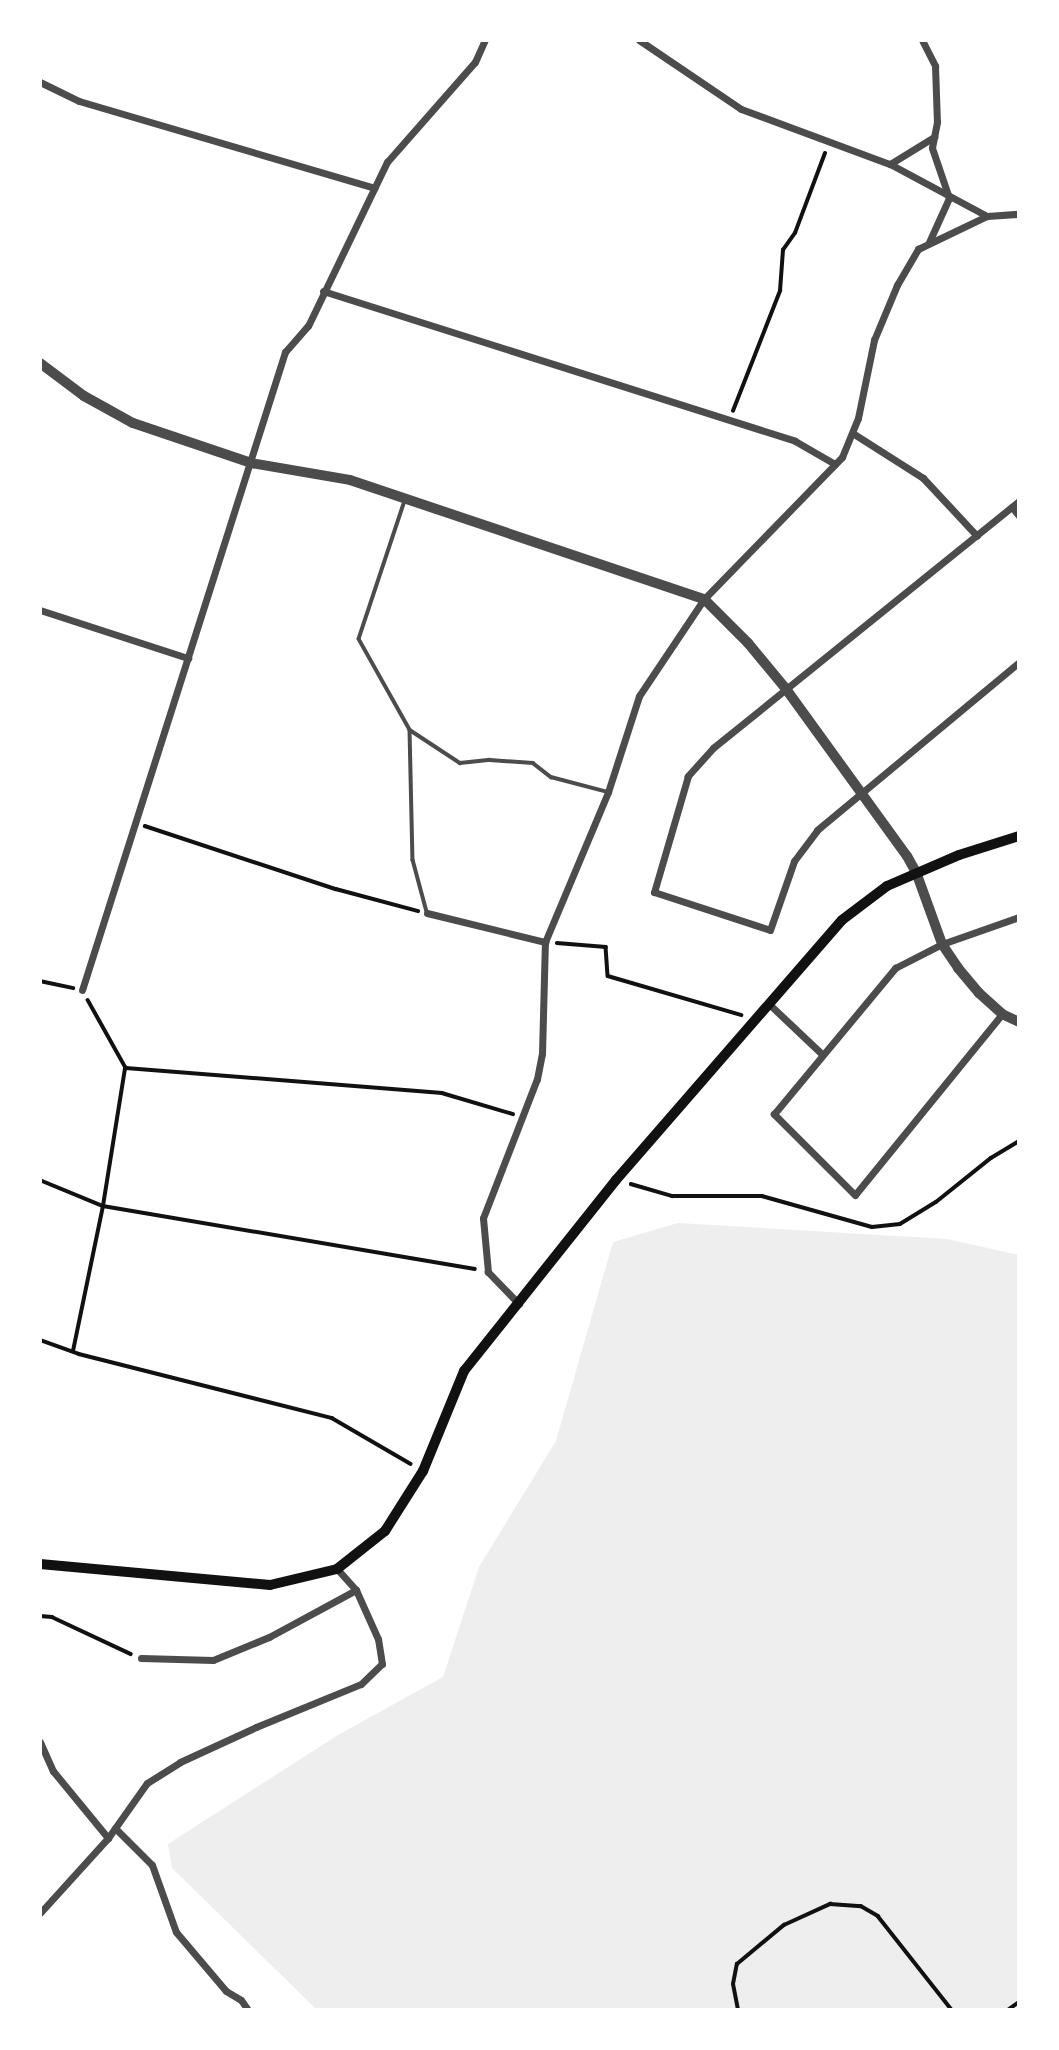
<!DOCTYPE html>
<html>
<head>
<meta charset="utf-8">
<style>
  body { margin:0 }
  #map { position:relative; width:1059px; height:2050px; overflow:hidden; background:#fff; font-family:Jost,sans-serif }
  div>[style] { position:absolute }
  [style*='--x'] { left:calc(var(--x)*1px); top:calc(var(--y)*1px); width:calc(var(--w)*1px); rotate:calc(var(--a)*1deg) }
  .green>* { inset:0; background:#eee }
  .path>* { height:3.5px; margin:-1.75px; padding:0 1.75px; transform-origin:1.75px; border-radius:1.75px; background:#111 }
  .service>* { height:3.5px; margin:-1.75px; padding:0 1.75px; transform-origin:1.75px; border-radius:1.75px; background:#4c4c4c }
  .minor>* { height:7px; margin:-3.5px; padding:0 3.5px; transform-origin:3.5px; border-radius:3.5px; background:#4c4c4c }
  .tertiary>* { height:10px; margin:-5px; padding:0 5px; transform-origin:5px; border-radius:5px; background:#4c4c4c }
  .secondary>* { height:10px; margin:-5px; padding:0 5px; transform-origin:5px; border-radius:5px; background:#111 }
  span { translate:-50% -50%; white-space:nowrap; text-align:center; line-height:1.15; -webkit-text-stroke:5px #fff; paint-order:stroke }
  .frame { position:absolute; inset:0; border:42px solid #fff; pointer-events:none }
</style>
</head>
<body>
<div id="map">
  <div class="green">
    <i style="clip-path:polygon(678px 1223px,947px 1239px,1019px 1255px,1019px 2010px,317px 2010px,172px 1868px,168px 1844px,338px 1735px,443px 1677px,479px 1567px,556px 1441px,613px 1242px)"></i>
  </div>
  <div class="path">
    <i style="--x:733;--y:411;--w:129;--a:-68.6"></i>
    <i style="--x:780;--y:291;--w:41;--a:-85.8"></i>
    <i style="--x:783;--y:250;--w:21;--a:-55"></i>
    <i style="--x:795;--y:233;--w:85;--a:-69.4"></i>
    <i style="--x:145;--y:826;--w:201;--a:18.3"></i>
    <i style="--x:336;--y:889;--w:85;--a:15"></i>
    <i style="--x:557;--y:943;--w:49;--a:4.7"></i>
    <i style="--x:606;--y:947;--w:29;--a:86"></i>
    <i style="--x:608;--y:976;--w:139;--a:16.3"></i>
    <i style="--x:40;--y:981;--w:34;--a:12"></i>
    <i style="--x:88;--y:1000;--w:78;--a:60.8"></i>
    <i style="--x:126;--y:1068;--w:317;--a:4.5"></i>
    <i style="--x:442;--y:1093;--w:74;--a:16.5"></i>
    <i style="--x:40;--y:1180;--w:68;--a:22.4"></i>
    <i style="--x:103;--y:1206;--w:377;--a:9.6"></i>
    <i style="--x:631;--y:1184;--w:43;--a:16.3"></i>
    <i style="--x:672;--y:1196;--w:90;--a:0"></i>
    <i style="--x:762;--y:1196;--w:114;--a:15.7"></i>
    <i style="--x:872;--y:1227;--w:28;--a:-6"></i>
    <i style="--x:900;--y:1224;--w:42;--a:-31.4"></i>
    <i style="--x:936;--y:1202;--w:70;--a:-38.7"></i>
    <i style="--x:991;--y:1158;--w:33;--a:-31"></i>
    <i style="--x:40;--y:1340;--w:41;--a:19.7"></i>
    <i style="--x:79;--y:1354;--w:261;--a:14.2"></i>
    <i style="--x:332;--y:1418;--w:91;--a:30.2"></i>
    <i style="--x:73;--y:1351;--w:148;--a:-78.3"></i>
    <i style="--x:103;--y:1206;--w:140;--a:-80.9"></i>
    <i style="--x:40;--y:1616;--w:12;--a:5"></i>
    <i style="--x:52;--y:1617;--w:87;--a:25.1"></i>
    <i style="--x:738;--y:2010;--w:26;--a:-101"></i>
    <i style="--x:733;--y:1984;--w:20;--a:-79"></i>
    <i style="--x:737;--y:1964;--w:61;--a:-39.7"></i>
    <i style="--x:784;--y:1925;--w:51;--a:-24.5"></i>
    <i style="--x:830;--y:1904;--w:31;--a:4"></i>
    <i style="--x:861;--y:1906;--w:20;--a:30"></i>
    <i style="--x:878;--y:1916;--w:120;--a:51.8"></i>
    <i style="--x:1008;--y:2010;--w:14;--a:-36"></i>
  </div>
  <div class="service">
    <i style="--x:405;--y:501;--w:145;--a:108.4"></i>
    <i style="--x:359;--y:639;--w:104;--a:60.7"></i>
    <i style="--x:410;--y:730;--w:130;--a:88.7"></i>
    <i style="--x:413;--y:860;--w:54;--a:74.9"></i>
    <i style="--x:410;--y:730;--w:60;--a:33.4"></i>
    <i style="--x:460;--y:763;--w:30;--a:-6"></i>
    <i style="--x:490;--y:760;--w:43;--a:4"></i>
    <i style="--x:533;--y:763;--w:23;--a:38"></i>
    <i style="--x:551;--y:777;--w:59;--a:14.7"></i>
  </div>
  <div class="minor">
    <i style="--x:639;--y:40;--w:123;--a:34.1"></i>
    <i style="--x:741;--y:109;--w:159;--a:20.3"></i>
    <i style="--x:890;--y:164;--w:110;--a:28.2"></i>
    <i style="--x:922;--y:40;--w:29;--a:63"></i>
    <i style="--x:935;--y:66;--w:56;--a:88"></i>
    <i style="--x:937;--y:122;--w:26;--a:101"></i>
    <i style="--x:932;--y:148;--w:53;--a:71.2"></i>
    <i style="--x:949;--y:198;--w:48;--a:114.4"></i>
    <i style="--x:40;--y:82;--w:43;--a:26"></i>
    <i style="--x:79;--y:101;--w:308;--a:16.4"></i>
    <i style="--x:890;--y:164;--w:52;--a:-31.5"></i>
    <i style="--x:323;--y:291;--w:495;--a:17.6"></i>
    <i style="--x:795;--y:441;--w:46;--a:29.9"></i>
    <i style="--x:854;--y:434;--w:82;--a:32.5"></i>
    <i style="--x:923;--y:478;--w:79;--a:47"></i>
    <i style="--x:1019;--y:501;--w:393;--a:141.1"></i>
    <i style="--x:713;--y:748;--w:38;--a:132"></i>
    <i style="--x:688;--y:776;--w:121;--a:106.3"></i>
    <i style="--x:654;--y:892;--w:122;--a:18.1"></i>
    <i style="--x:770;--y:930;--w:73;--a:-70.8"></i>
    <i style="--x:794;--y:861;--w:39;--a:-53"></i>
    <i style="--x:817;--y:830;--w:263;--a:-39.7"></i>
    <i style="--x:1012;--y:507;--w:11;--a:52"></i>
    <i style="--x:40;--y:610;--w:156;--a:18"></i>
    <i style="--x:427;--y:913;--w:122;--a:13.8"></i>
    <i style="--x:82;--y:990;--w:670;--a:-72.35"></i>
    <i style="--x:285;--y:352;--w:35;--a:-49"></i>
    <i style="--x:308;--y:326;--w:182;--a:-64.3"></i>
    <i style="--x:387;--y:162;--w:133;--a:-48.7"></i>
    <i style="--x:475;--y:62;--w:24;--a:-66"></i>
    <i style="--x:769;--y:1004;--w:74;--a:43.4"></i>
    <i style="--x:1002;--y:1014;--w:233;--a:129.1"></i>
    <i style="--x:855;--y:1195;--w:115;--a:-135"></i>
    <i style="--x:774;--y:1114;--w:190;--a:-50.3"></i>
    <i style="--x:895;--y:968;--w:53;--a:-27.1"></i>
    <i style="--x:942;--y:944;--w:82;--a:-19.3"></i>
    <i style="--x:519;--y:1304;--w:45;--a:-134.1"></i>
    <i style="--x:488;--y:1272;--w:54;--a:-95.3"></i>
    <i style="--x:483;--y:1218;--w:149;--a:-68.8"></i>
    <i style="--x:537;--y:1079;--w:25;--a:-79"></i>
    <i style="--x:542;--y:1054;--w:112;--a:-88.5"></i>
    <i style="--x:545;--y:942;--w:163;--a:-67.2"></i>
    <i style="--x:608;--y:792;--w:101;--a:-72.1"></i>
    <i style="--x:639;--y:696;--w:117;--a:-56.2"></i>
    <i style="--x:704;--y:599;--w:198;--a:-45.8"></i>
    <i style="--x:842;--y:457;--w:42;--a:-67.7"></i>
    <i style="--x:858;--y:418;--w:80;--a:-78.4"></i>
    <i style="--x:874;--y:340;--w:60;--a:-67.3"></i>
    <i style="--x:897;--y:285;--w:42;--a:-59.7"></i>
    <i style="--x:918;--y:249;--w:76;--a:-25.6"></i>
    <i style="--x:987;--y:216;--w:32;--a:-4"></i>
    <i style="--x:141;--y:1658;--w:72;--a:1.6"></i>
    <i style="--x:213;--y:1660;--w:61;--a:-22.3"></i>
    <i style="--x:269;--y:1637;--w:99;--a:-28.4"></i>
    <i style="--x:40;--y:1742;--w:32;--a:66"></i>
    <i style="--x:53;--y:1771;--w:87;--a:50.6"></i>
    <i style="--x:115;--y:1828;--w:52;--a:45"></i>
    <i style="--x:152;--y:1865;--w:71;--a:70.3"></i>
    <i style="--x:176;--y:1932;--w:77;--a:49.7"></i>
    <i style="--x:226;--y:1991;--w:17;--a:31"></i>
    <i style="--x:241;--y:2000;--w:12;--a:55"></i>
    <i style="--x:40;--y:1913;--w:101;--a:-47.8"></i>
    <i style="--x:108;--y:1838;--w:67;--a:-54.7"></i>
    <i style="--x:147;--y:1783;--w:39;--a:-32"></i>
    <i style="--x:180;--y:1762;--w:84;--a:-24.7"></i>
    <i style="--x:256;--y:1727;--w:113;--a:-22.3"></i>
    <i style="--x:361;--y:1684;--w:29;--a:-44"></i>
    <i style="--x:382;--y:1664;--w:25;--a:-99"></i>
    <i style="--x:378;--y:1639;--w:54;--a:-114.2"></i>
    <i style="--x:356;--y:1590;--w:28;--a:-132"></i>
  </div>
  <div class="tertiary">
    <i style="--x:40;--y:363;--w:55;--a:36.9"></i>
    <i style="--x:84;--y:396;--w:56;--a:28.9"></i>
    <i style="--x:133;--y:423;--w:125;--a:18.7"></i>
    <i style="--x:251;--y:463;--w:100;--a:9.7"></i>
    <i style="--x:350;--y:480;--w:373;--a:18.6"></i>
    <i style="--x:704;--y:599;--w:62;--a:45"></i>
    <i style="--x:748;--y:643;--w:60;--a:50.4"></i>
    <i style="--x:786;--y:689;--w:206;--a:54.1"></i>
    <i style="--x:907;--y:856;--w:18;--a:61"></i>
    <i style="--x:916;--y:872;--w:77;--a:70.1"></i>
    <i style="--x:942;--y:944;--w:29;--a:56"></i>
    <i style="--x:958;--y:968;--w:33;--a:50"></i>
    <i style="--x:979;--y:993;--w:31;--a:42"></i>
    <i style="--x:1002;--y:1014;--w:19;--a:25"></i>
  </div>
  <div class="secondary">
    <i style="--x:40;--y:1564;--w:231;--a:5.2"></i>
    <i style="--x:270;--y:1585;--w:69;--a:-13.4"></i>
    <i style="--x:337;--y:1569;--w:61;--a:-38.4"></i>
    <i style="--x:385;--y:1531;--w:71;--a:-57.7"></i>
    <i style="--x:423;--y:1471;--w:108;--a:-67.7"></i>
    <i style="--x:464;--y:1371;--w:244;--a:-51.5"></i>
    <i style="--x:616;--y:1180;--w:344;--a:-49"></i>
    <i style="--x:842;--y:920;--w:56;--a:-37.1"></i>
    <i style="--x:887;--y:886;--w:78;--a:-23.3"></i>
    <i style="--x:959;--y:855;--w:63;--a:-17.6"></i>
  </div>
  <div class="frame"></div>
</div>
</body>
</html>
